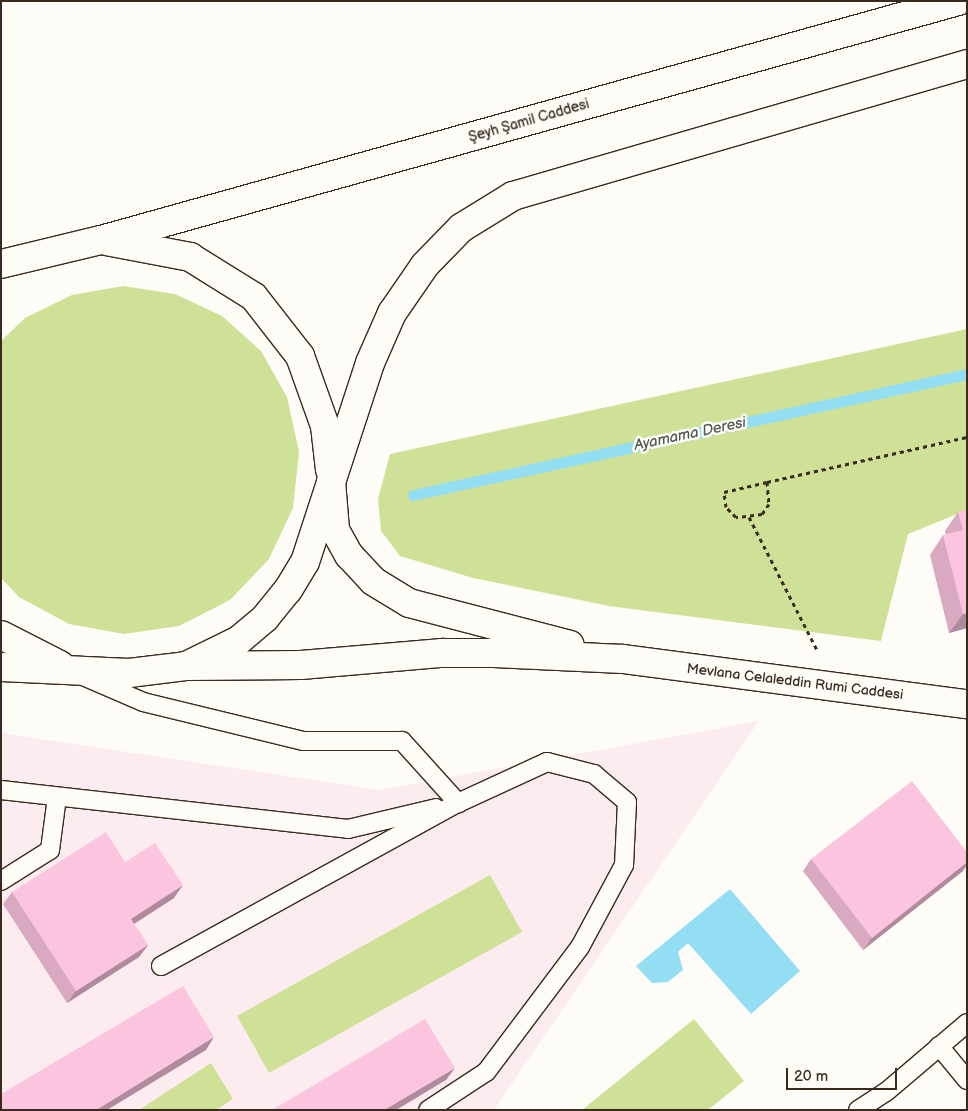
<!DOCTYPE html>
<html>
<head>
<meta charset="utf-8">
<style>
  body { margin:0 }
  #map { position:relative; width:968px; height:1111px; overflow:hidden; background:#fdfcf7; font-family:"Balsamiq Sans",sans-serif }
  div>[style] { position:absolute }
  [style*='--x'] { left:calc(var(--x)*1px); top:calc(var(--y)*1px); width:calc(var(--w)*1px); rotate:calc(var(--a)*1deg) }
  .built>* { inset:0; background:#fcecf0 }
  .green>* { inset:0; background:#cfe196 }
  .water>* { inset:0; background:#93def3 }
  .stream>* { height:11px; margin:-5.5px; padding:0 5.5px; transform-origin:5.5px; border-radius:5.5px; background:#93def3 }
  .path>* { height:3px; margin-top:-1.5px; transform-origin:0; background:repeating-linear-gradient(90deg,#3b2a1e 0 4px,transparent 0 8px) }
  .roads { filter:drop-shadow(1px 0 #3b2a1e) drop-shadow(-1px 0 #3b2a1e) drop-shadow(0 1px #3b2a1e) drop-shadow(0 -1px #3b2a1e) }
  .lane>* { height:18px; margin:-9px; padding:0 9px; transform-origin:9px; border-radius:9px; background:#fdfcf7 }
  .secondary>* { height:28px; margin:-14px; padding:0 14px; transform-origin:14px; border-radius:14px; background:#fdfcf7 }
  .primary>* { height:28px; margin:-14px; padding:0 14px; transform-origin:14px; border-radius:14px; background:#fdfcf7 }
  .wall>* { inset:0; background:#d8a9c1 }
  .shaded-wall>* { inset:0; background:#b08a9d }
  .building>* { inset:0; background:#fbc5e0 }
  span { translate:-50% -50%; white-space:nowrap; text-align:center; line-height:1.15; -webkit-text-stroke:5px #fdfcf7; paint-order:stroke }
  .street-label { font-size:14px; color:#3b2a1e }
  .water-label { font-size:15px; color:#515753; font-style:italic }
  .frame { position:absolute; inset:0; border:2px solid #3b2a1e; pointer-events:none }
  .scale { position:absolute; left:786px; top:1068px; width:111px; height:22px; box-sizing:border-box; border:2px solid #3b2a1e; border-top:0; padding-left:6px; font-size:15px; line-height:18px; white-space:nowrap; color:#3b2a1e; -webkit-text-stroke:4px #fdfcf7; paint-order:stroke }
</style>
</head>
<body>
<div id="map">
  <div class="built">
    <i style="clip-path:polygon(759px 721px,494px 1110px,1px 1110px,1px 733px,380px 790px)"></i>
  </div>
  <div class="green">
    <i style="clip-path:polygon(123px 286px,175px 294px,222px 316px,261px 351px,287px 397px,299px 452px,293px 508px,269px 559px,230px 600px,179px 626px,124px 634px,69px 624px,19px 597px,1px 578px,1px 341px,25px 318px,72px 295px)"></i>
    <i style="clip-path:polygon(967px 329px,967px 510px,908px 534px,881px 641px,609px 606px,473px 578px,400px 556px,381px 531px,378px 499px,390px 454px)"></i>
    <i style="clip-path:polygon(490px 875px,522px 932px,269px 1073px,237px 1016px)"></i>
    <i style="clip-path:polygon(694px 1019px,744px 1081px,708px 1110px,582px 1110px)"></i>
    <i style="clip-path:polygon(211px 1063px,233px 1099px,216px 1110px,139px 1110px)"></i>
  </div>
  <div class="water">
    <i style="clip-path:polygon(730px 889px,800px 971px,751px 1014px,688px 943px,678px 952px,683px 970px,668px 982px,652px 983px,636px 966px)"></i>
  </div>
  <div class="stream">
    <i style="--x:413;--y:495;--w:567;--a:-12.32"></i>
  </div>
  <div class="path">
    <i style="--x:767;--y:482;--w:22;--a:85"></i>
    <i style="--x:769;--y:504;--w:12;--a:125"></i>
    <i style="--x:762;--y:514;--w:26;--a:173"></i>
    <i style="--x:736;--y:517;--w:14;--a:-135"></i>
    <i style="--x:726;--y:507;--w:15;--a:-98"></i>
    <i style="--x:724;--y:492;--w:44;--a:-13.1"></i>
    <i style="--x:767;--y:482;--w:205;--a:-12.7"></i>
    <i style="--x:749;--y:517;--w:149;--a:62.9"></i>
  </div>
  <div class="roads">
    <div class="lane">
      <i style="--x:83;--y:676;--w:65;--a:23.4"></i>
      <i style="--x:143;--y:702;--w:165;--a:13.7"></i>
      <i style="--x:303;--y:741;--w:99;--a:0"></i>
      <i style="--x:402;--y:741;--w:84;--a:47.9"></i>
      <i style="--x:1;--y:790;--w:349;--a:6.4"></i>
      <i style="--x:348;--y:829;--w:90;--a:-13.4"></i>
      <i style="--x:1;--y:881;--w:58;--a:-32.3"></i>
      <i style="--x:50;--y:850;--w:53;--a:-82.5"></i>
      <i style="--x:161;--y:966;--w:339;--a:-28.8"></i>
      <i style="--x:458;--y:803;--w:98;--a:-24.7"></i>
      <i style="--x:547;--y:762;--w:49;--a:14.3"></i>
      <i style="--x:594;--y:774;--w:43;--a:40.3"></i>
      <i style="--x:627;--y:802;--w:63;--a:92.7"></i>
      <i style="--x:624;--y:865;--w:93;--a:118.2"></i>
      <i style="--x:580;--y:947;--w:156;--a:126.9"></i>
      <i style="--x:486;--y:1072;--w:69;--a:146.8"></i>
      <i style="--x:939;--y:1046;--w:44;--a:50.5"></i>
      <i style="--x:858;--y:1110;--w:33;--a:-33"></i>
      <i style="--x:886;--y:1092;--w:106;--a:-40.4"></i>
    </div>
    <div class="secondary">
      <i style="--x:331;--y:481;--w:49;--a:85.3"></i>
      <i style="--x:335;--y:530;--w:29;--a:61"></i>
      <i style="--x:349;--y:555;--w:35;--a:47"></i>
      <i style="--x:373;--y:581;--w:42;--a:31.4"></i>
      <i style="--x:409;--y:603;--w:166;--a:14.6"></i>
      <i style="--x:186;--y:666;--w:115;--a:-0.5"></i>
      <i style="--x:301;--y:665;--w:142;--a:-4.9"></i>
      <i style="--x:442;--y:653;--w:52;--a:0"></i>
      <i style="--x:494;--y:653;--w:129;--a:2.7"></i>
      <i style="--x:623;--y:659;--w:347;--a:7.5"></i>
    </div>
    <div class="primary">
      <i style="--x:106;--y:241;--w:86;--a:10.8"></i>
      <i style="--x:190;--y:257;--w:75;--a:32"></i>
      <i style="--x:254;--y:297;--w:75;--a:52.1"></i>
      <i style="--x:300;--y:356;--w:74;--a:70.3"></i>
      <i style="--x:325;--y:426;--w:44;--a:83.5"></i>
      <i style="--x:1;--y:264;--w:103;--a:-13.5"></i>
      <i style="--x:101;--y:240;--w:890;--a:-15.58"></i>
      <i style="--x:1;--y:635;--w:66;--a:27"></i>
      <i style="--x:1;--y:667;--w:128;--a:2.7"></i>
      <i style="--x:129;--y:673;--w:57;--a:-7"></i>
      <i style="--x:186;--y:666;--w:59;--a:-26.1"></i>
      <i style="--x:239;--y:640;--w:34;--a:-40"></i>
      <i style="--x:265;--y:618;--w:36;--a:-51"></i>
      <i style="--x:288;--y:590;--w:33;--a:-59"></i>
      <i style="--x:305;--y:562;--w:209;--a:-71.9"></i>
      <i style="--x:370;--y:363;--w:55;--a:-66.3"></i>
      <i style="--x:392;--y:313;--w:58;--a:-55.5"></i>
      <i style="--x:425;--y:265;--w:52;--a:-45.8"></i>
      <i style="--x:461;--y:228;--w:61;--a:-31.6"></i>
      <i style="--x:513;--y:196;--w:473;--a:-16.2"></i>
    </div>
  </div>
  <div class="wall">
    <i style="clip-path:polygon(967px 510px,967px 628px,949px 633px,930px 555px,943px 535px,946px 535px,945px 531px,958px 512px)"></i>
    <i style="clip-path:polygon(811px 859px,963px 871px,863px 950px,803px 871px)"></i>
    <i style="clip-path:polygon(125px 862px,174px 898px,134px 924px,148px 945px,139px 957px,67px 1003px,3px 904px,12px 892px)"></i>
  </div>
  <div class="shaded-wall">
    <i style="clip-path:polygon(967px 613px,967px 628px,949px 633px,963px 614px)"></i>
    <i style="clip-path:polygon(967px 862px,967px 865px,963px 871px,863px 950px,872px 938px)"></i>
    <i style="clip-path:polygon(183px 885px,174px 898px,123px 931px,131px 919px)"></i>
    <i style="clip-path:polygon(148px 945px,139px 957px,67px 1003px,76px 991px)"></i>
    <i style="clip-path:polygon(214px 1037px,206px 1050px,107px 1110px,96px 1110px)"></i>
    <i style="clip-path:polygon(455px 1068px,446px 1080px,396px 1110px,384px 1110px)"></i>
  </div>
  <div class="building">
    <i style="clip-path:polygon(967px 510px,967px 613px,963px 614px,943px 535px,963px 530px,958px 512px)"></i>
    <i style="clip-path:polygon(912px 781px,967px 852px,967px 862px,872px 938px,811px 859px)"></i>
    <i style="clip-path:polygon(106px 832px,125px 862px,155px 843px,183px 885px,131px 919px,148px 945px,76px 991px,12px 892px)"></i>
    <i style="clip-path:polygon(183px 986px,214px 1037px,96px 1110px,1px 1110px,1px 1094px)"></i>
    <i style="clip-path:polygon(425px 1019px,455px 1068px,384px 1110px,272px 1110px)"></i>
  </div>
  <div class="street-label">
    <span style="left:529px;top:121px;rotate:-16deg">Şeyh Şamil Caddesi</span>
    <span style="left:795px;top:682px;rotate:7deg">Mevlana Celaleddin Rumi Caddesi</span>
  </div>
  <div class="water-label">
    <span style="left:690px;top:434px;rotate:-12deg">Ayamama Deresi</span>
  </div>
  <div class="frame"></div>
  <div class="scale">20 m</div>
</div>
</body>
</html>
